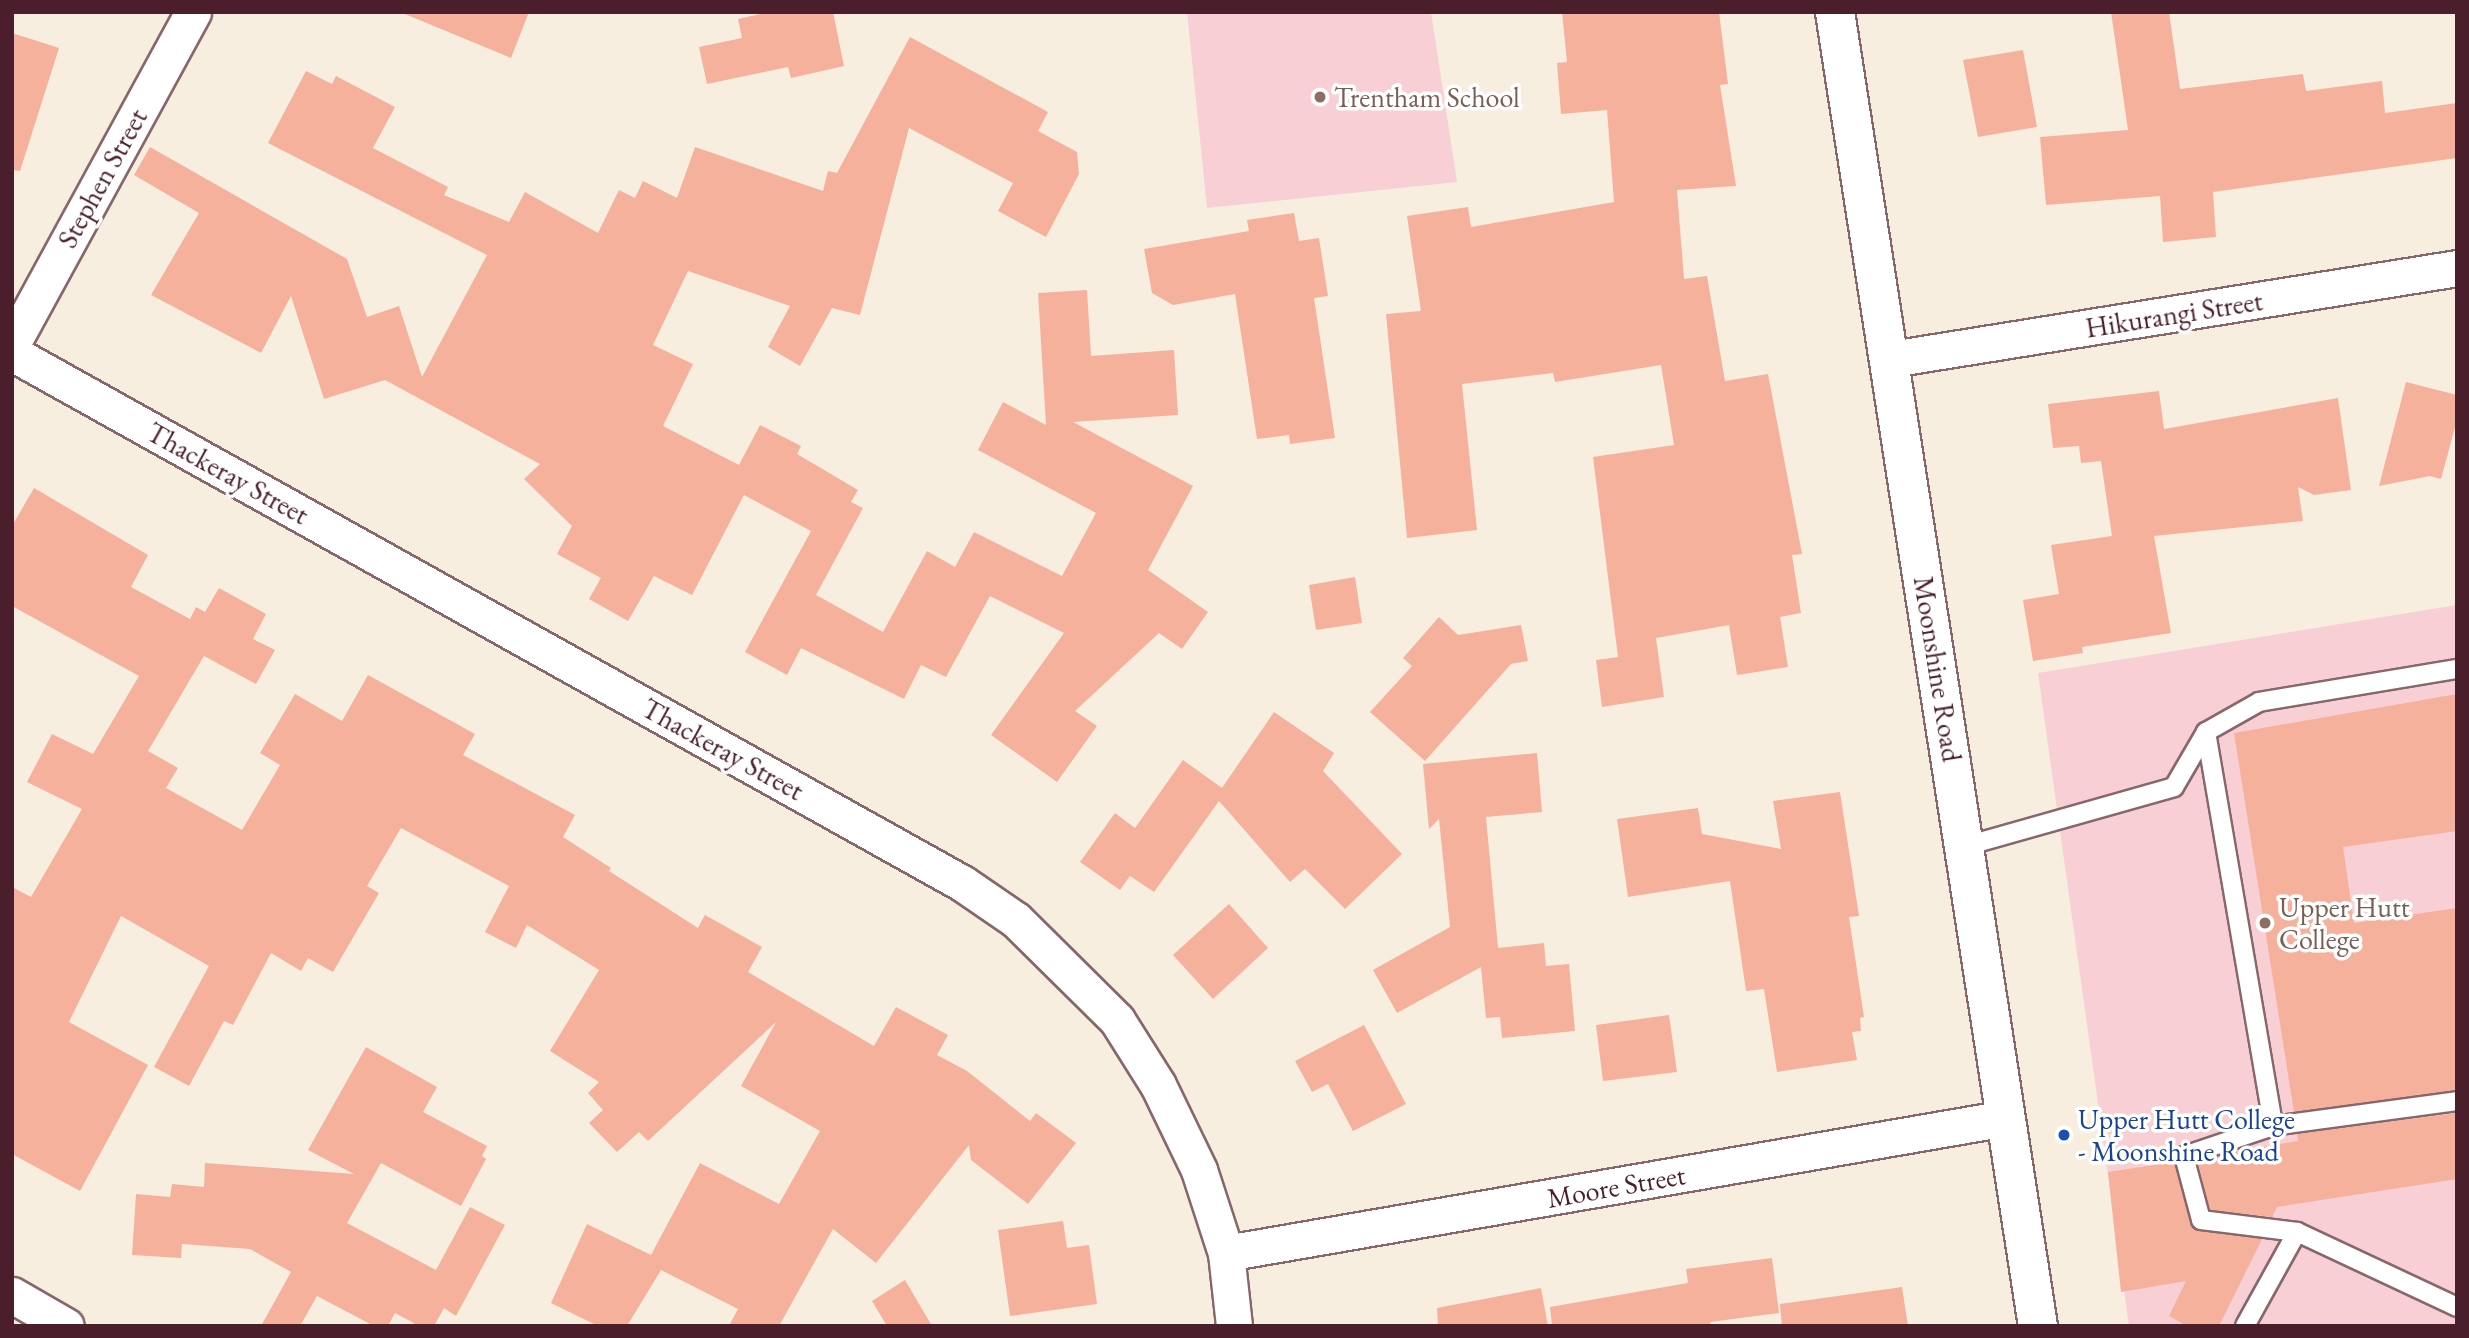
<!DOCTYPE html>
<html>
<head>
<meta charset="utf-8">
<style>
  body { margin:0 }
  #map { position:relative; width:2469px; height:1338px; overflow:hidden; background:#f8eedf; font-family:"EB Garamond",serif }
  div>[style] { position:absolute }
  [style*='--x'] { left:calc(var(--x)*1px); top:calc(var(--y)*1px); width:calc(var(--w)*1px); rotate:calc(var(--a)*1deg) }
  .built>* { inset:0; background:#f7cfd4 }
  .building>* { inset:0; background:#f5b19c }
  .roads { filter:drop-shadow(2px 0 #87676a) drop-shadow(-2px 0 #87676a) drop-shadow(0 2px #87676a) drop-shadow(0 -2px #87676a) }
  .service>* { height:18px; margin:-9px; padding:0 9px; transform-origin:9px; border-radius:9px; background:#fff }
  .minor>* { height:35px; margin:-17.5px; padding:0 17.5px; transform-origin:17.5px; border-radius:17.5px; background:#fff }
  .tertiary>* { height:38px; margin:-19px; padding:0 19px; transform-origin:19px; border-radius:19px; background:#fff }
  .dots>* { width:19px; height:19px; translate:-50% -50%; box-sizing:border-box; border:4px solid #fff; border-radius:50% }
  span { translate:-50% -50%; white-space:nowrap; text-align:center; line-height:1.15; -webkit-text-stroke:7px #fff; paint-order:stroke }
  .education-label { font-size:28px; color:#785e54 }
  .left { translate:0 -50%; text-align:left }
  .street-label { font-size:28px; color:#4a1f2b }
  .transit-label { font-size:28px; color:#164399 }
  .frame { position:absolute; inset:0; border:14px solid #4a1f2b; pointer-events:none }
</style>
</head>
<body>
<div id="map">
  <div class="built">
    <i style="clip-path:polygon(1187px 12px,1431px 12px,1457px 182px,1207px 208px)"></i>
    <i style="clip-path:polygon(2457px 605px,2457px 1326px,2129px 1326px,2038px 673px)"></i>
  </div>
  <div class="building">
    <i style="clip-path:polygon(400px 12px,529px 12px,511px 58px)"></i>
    <i style="clip-path:polygon(770px 12px,833px 12px,844px 66px,791px 78px,788px 67px,707px 84px,699px 47px,742px 38px,738px 19px)"></i>
    <i style="clip-path:polygon(1562px 12px,1719px 12px,1728px 84px,1720px 85px,1736px 186px,1677px 190px,1684px 279px,1707px 276px,1725px 381px,1768px 374px,1802px 554px,1792px 555px,1801px 613px,1780px 617px,1788px 667px,1737px 675px,1729px 625px,1656px 638px,1664px 697px,1602px 707px,1596px 660px,1618px 657px,1593px 457px,1674px 445px,1661px 365px,1555px 382px,1553px 373px,1462px 384px,1477px 530px,1407px 538px,1386px 314px,1421px 311px,1407px 216px,1468px 207px,1471px 227px,1614px 202px,1607px 110px,1561px 114px,1557px 63px,1567px 62px)"></i>
    <i style="clip-path:polygon(2111px 12px,2169px 12px,2180px 89px,2303px 74px,2306px 91px,2382px 81px,2385px 113px,2457px 103px,2457px 158px,2213px 192px,2216px 237px,2163px 242px,2160px 196px,2046px 205px,2040px 137px,2128px 130px)"></i>
    <i style="clip-path:polygon(12px 33px,59px 48px,20px 171px,12px 170px)"></i>
    <i style="clip-path:polygon(910px 37px,1048px 112px,1038px 131px,1077px 152px,1079px 174px,1046px 237px,998px 211px,1013px 183px,909px 128px,860px 315px,832px 308px,800px 366px,768px 347px,790px 306px,688px 271px,653px 345px,693px 364px,663px 426px,739px 465px,760px 425px,801px 446px,797px 454px,858px 490px,851px 502px,863px 508px,816px 595px,883px 632px,927px 551px,955px 567px,974px 532px,1062px 576px,1096px 513px,978px 450px,1003px 402px,1046px 425px,1038px 293px,1087px 290px,1091px 356px,1174px 350px,1178px 415px,1073px 422px,1193px 486px,1148px 570px,1208px 612px,1182px 649px,1159px 633px,1075px 711px,1097px 726px,1057px 782px,991px 735px,1064px 633px,990px 596px,946px 677px,921px 665px,904px 699px,801px 648px,787px 675px,745px 652px,811px 531px,744px 495px,692px 595px,654px 576px,628px 621px,589px 599px,601px 578px,557px 554px,572px 526px,524px 479px,540px 464px,385px 380px,324px 399px,291px 296px,261px 353px,151px 295px,199px 213px,134px 175px,150px 147px,347px 259px,367px 317px,399px 306px,422px 377px,487px 255px,268px 143px,306px 71px,332px 84px,336px 76px,395px 107px,373px 148px,448px 187px,444px 195px,509px 222px,525px 192px,598px 233px,619px 190px,635px 198px,643px 181px,677px 198px,695px 147px,823px 191px,828px 171px,837px 173px)"></i>
    <i style="clip-path:polygon(2023px 50px,2037px 127px,1978px 137px,1963px 60px)"></i>
    <i style="clip-path:polygon(1294px 213px,1299px 241px,1319px 238px,1328px 296px,1314px 298px,1335px 438px,1290px 444px,1289px 435px,1257px 439px,1235px 294px,1173px 305px,1152px 293px,1144px 249px,1249px 231px,1247px 220px)"></i>
    <i style="clip-path:polygon(2406px 382px,2457px 395px,2457px 420px,2441px 479px,2430px 476px,2379px 486px)"></i>
    <i style="clip-path:polygon(2159px 391px,2164px 429px,2338px 398px,2351px 490px,2314px 495px,2298px 487px,2303px 521px,2154px 536px,2171px 633px,2082px 647px,2083px 653px,2033px 661px,2023px 600px,2059px 594px,2051px 545px,2112px 536px,2101px 461px,2081px 463px,2079px 446px,2053px 448px,2048px 404px)"></i>
    <i style="clip-path:polygon(34px 488px,148px 555px,131px 587px,190px 619px,196px 607px,205px 612px,219px 588px,266px 614px,253px 639px,275px 650px,256px 684px,204px 656px,148px 751px,178px 768px,166px 788px,242px 830px,280px 765px,260px 753px,295px 694px,342px 721px,368px 675px,475px 734px,463px 755px,575px 815px,563px 837px,611px 868px,609px 871px,698px 928px,705px 915px,762px 947px,748px 972px,874px 1046px,896px 1007px,948px 1035px,937px 1055px,967px 1071px,1030px 1121px,1036px 1113px,1076px 1143px,1028px 1204px,971px 1160px,969px 1145px,876px 1263px,833px 1229px,779px 1326px,729px 1326px,738px 1309px,661px 1270px,627px 1326px,598px 1326px,551px 1303px,587px 1224px,651px 1255px,700px 1163px,779px 1204px,820px 1131px,741px 1086px,776px 1022px,648px 1141px,639px 1132px,617px 1152px,589px 1123px,603px 1110px,588px 1093px,599px 1082px,550px 1051px,599px 970px,527px 925px,516px 948px,485px 932px,509px 886px,401px 828px,367px 886px,379px 893px,333px 972px,308px 958px,301px 971px,271px 953px,233px 1025px,224px 1021px,189px 1086px,154px 1067px,209px 966px,121px 916px,69px 1022px,148px 1065px,80px 1191px,12px 1154px,12px 887px,31px 897px,82px 809px,27px 782px,52px 734px,93px 754px,139px 676px,12px 606px,12px 526px)"></i>
    <i style="clip-path:polygon(1355px 577px,1362px 623px,1316px 630px,1309px 585px)"></i>
    <i style="clip-path:polygon(1439px 617px,1458px 635px,1521px 625px,1528px 661px,1511px 664px,1425px 761px,1370px 712px,1412px 666px,1403px 658px)"></i>
    <i style="clip-path:polygon(2457px 694px,2457px 831px,2343px 847px,2354px 923px,2457px 908px,2457px 1090px,2294px 1112px,2234px 733px)"></i>
    <i style="clip-path:polygon(1274px 712px,1334px 753px,1323px 771px,1402px 854px,1345px 909px,1305px 869px,1290px 882px,1219px 801px,1154px 892px,1130px 876px,1120px 890px,1080px 862px,1115px 813px,1135px 828px,1183px 760px,1222px 788px)"></i>
    <i style="clip-path:polygon(1537px 753px,1542px 812px,1486px 817px,1498px 948px,1544px 943px,1546px 966px,1569px 964px,1575px 1031px,1502px 1038px,1500px 1017px,1486px 1018px,1481px 967px,1397px 1013px,1373px 970px,1450px 927px,1439px 819px,1429px 829px,1423px 764px)"></i>
    <i style="clip-path:polygon(1840px 792px,1859px 916px,1849px 917px,1864px 1017px,1860px 1018px,1861px 1031px,1852px 1032px,1857px 1060px,1777px 1072px,1764px 989px,1746px 991px,1730px 881px,1628px 897px,1617px 819px,1698px 808px,1702px 834px,1781px 849px,1773px 801px)"></i>
    <i style="clip-path:polygon(1229px 904px,1268px 948px,1213px 999px,1173px 955px)"></i>
    <i style="clip-path:polygon(1669px 1015px,1677px 1072px,1603px 1081px,1596px 1025px)"></i>
    <i style="clip-path:polygon(1364px 1025px,1406px 1104px,1353px 1131px,1328px 1084px,1312px 1092px,1295px 1061px)"></i>
    <i style="clip-path:polygon(366px 1047px,437px 1087px,423px 1112px,487px 1146px,482px 1156px,486px 1159px,461px 1206px,381px 1163px,347px 1223px,436px 1270px,470px 1207px,505px 1225px,456px 1316px,444px 1308px,434px 1326px,419px 1326px,395px 1313px,388px 1326px,374px 1326px,317px 1296px,300px 1326px,261px 1326px,291px 1272px,250px 1249px,182px 1244px,181px 1258px,132px 1255px,136px 1194px,170px 1197px,172px 1184px,204px 1187px,205px 1163px,354px 1174px,308px 1150px)"></i>
    <i style="clip-path:polygon(2457px 1113px,2457px 1179px,2277px 1207px,2272px 1217px,2210px 1210px,2198px 1163px,2232px 1152px,2298px 1141px,2297px 1134px)"></i>
    <i style="clip-path:polygon(2174px 1162px,2194px 1229px,2262px 1239px,2219px 1326px,2187px 1326px,2169px 1316px,2186px 1281px,2121px 1292px,2108px 1172px)"></i>
    <i style="clip-path:polygon(1063px 1221px,1067px 1248px,1089px 1245px,1097px 1304px,1010px 1316px,998px 1230px)"></i>
    <i style="clip-path:polygon(1772px 1258px,1779px 1313px,1710px 1322px,1711px 1326px,1552px 1326px,1550px 1307px,1688px 1283px,1686px 1269px)"></i>
    <i style="clip-path:polygon(905px 1280px,932px 1326px,887px 1326px,872px 1301px)"></i>
    <i style="clip-path:polygon(1902px 1287px,1908px 1326px,1782px 1326px,1780px 1304px)"></i>
    <i style="clip-path:polygon(1541px 1288px,1548px 1326px,1438px 1326px,1437px 1308px)"></i>
  </div>
  <div class="roads">
    <div class="service">
      <i style="--x:2206;--y:732;--w:400;--a:80.3"></i>
      <i style="--x:2273;--y:1126;--w:94;--a:161.4"></i>
      <i style="--x:2184;--y:1156;--w:66;--a:75.1"></i>
      <i style="--x:2201;--y:1220;--w:97;--a:7.1"></i>
      <i style="--x:2297;--y:1232;--w:107;--a:119"></i>
      <i style="--x:1966;--y:846;--w:216;--a:-15.8"></i>
      <i style="--x:2174;--y:787;--w:64;--a:-59.8"></i>
      <i style="--x:2206;--y:732;--w:61;--a:-29.5"></i>
      <i style="--x:2259;--y:702;--w:201;--a:-9.5"></i>
      <i style="--x:2273;--y:1126;--w:186;--a:-7.7"></i>
      <i style="--x:2297;--y:1232;--w:177;--a:25.1"></i>
    </div>
    <div class="minor">
      <i style="--x:12;--y:344;--w:378;--a:-61.4"></i>
      <i style="--x:12;--y:353;--w:1088;--a:29.16"></i>
      <i style="--x:962;--y:883;--w:65;--a:34.4"></i>
      <i style="--x:1016;--y:920;--w:142;--a:44.7"></i>
      <i style="--x:1117;--y:1020;--w:77;--a:57.8"></i>
      <i style="--x:1158;--y:1085;--w:94;--a:64.2"></i>
      <i style="--x:1199;--y:1170;--w:87;--a:72"></i>
      <i style="--x:1226;--y:1253;--w:73;--a:83.7"></i>
      <i style="--x:1891;--y:359;--w:573;--a:-9.13"></i>
      <i style="--x:1226;--y:1253;--w:792;--a:-9.82"></i>
      <i style="--x:12;--y:1295;--w:62;--a:29.9"></i>
    </div>
    <div class="tertiary">
      <i style="--x:1835;--y:12;--w:1330;--a:81.22"></i>
    </div>
  </div>
  <div class="dots">
    <i style="left:1320px;top:97px;background:#8d6e63"></i>
    <i style="left:2265px;top:923px;background:#8d6e63"></i>
    <i style="left:2064px;top:1135px;background:#1a4fb4"></i>
  </div>
  <div class="education-label">
    <span class="left" style="left:1334px;top:97px">Trentham School</span>
    <span class="left" style="left:2279px;top:923px">Upper Hutt<br>College</span>
  </div>
  <div class="street-label">
    <span style="left:102px;top:178px;rotate:-61deg">Stephen Street</span>
    <span style="left:2174px;top:314px;rotate:-9deg">Hikurangi Street</span>
    <span style="left:228px;top:473px;rotate:29deg">Thackeray Street</span>
    <span style="left:1938px;top:669px;rotate:81deg">Moonshine Road</span>
    <span style="left:723px;top:749px;rotate:29deg">Thackeray Street</span>
    <span style="left:1616px;top:1186px;rotate:-10deg">Moore Street</span>
  </div>
  <div class="transit-label">
    <span class="left" style="left:2078px;top:1135px">Upper Hutt College<br>- Moonshine Road</span>
  </div>
  <div class="frame"></div>
</div>
</body>
</html>
